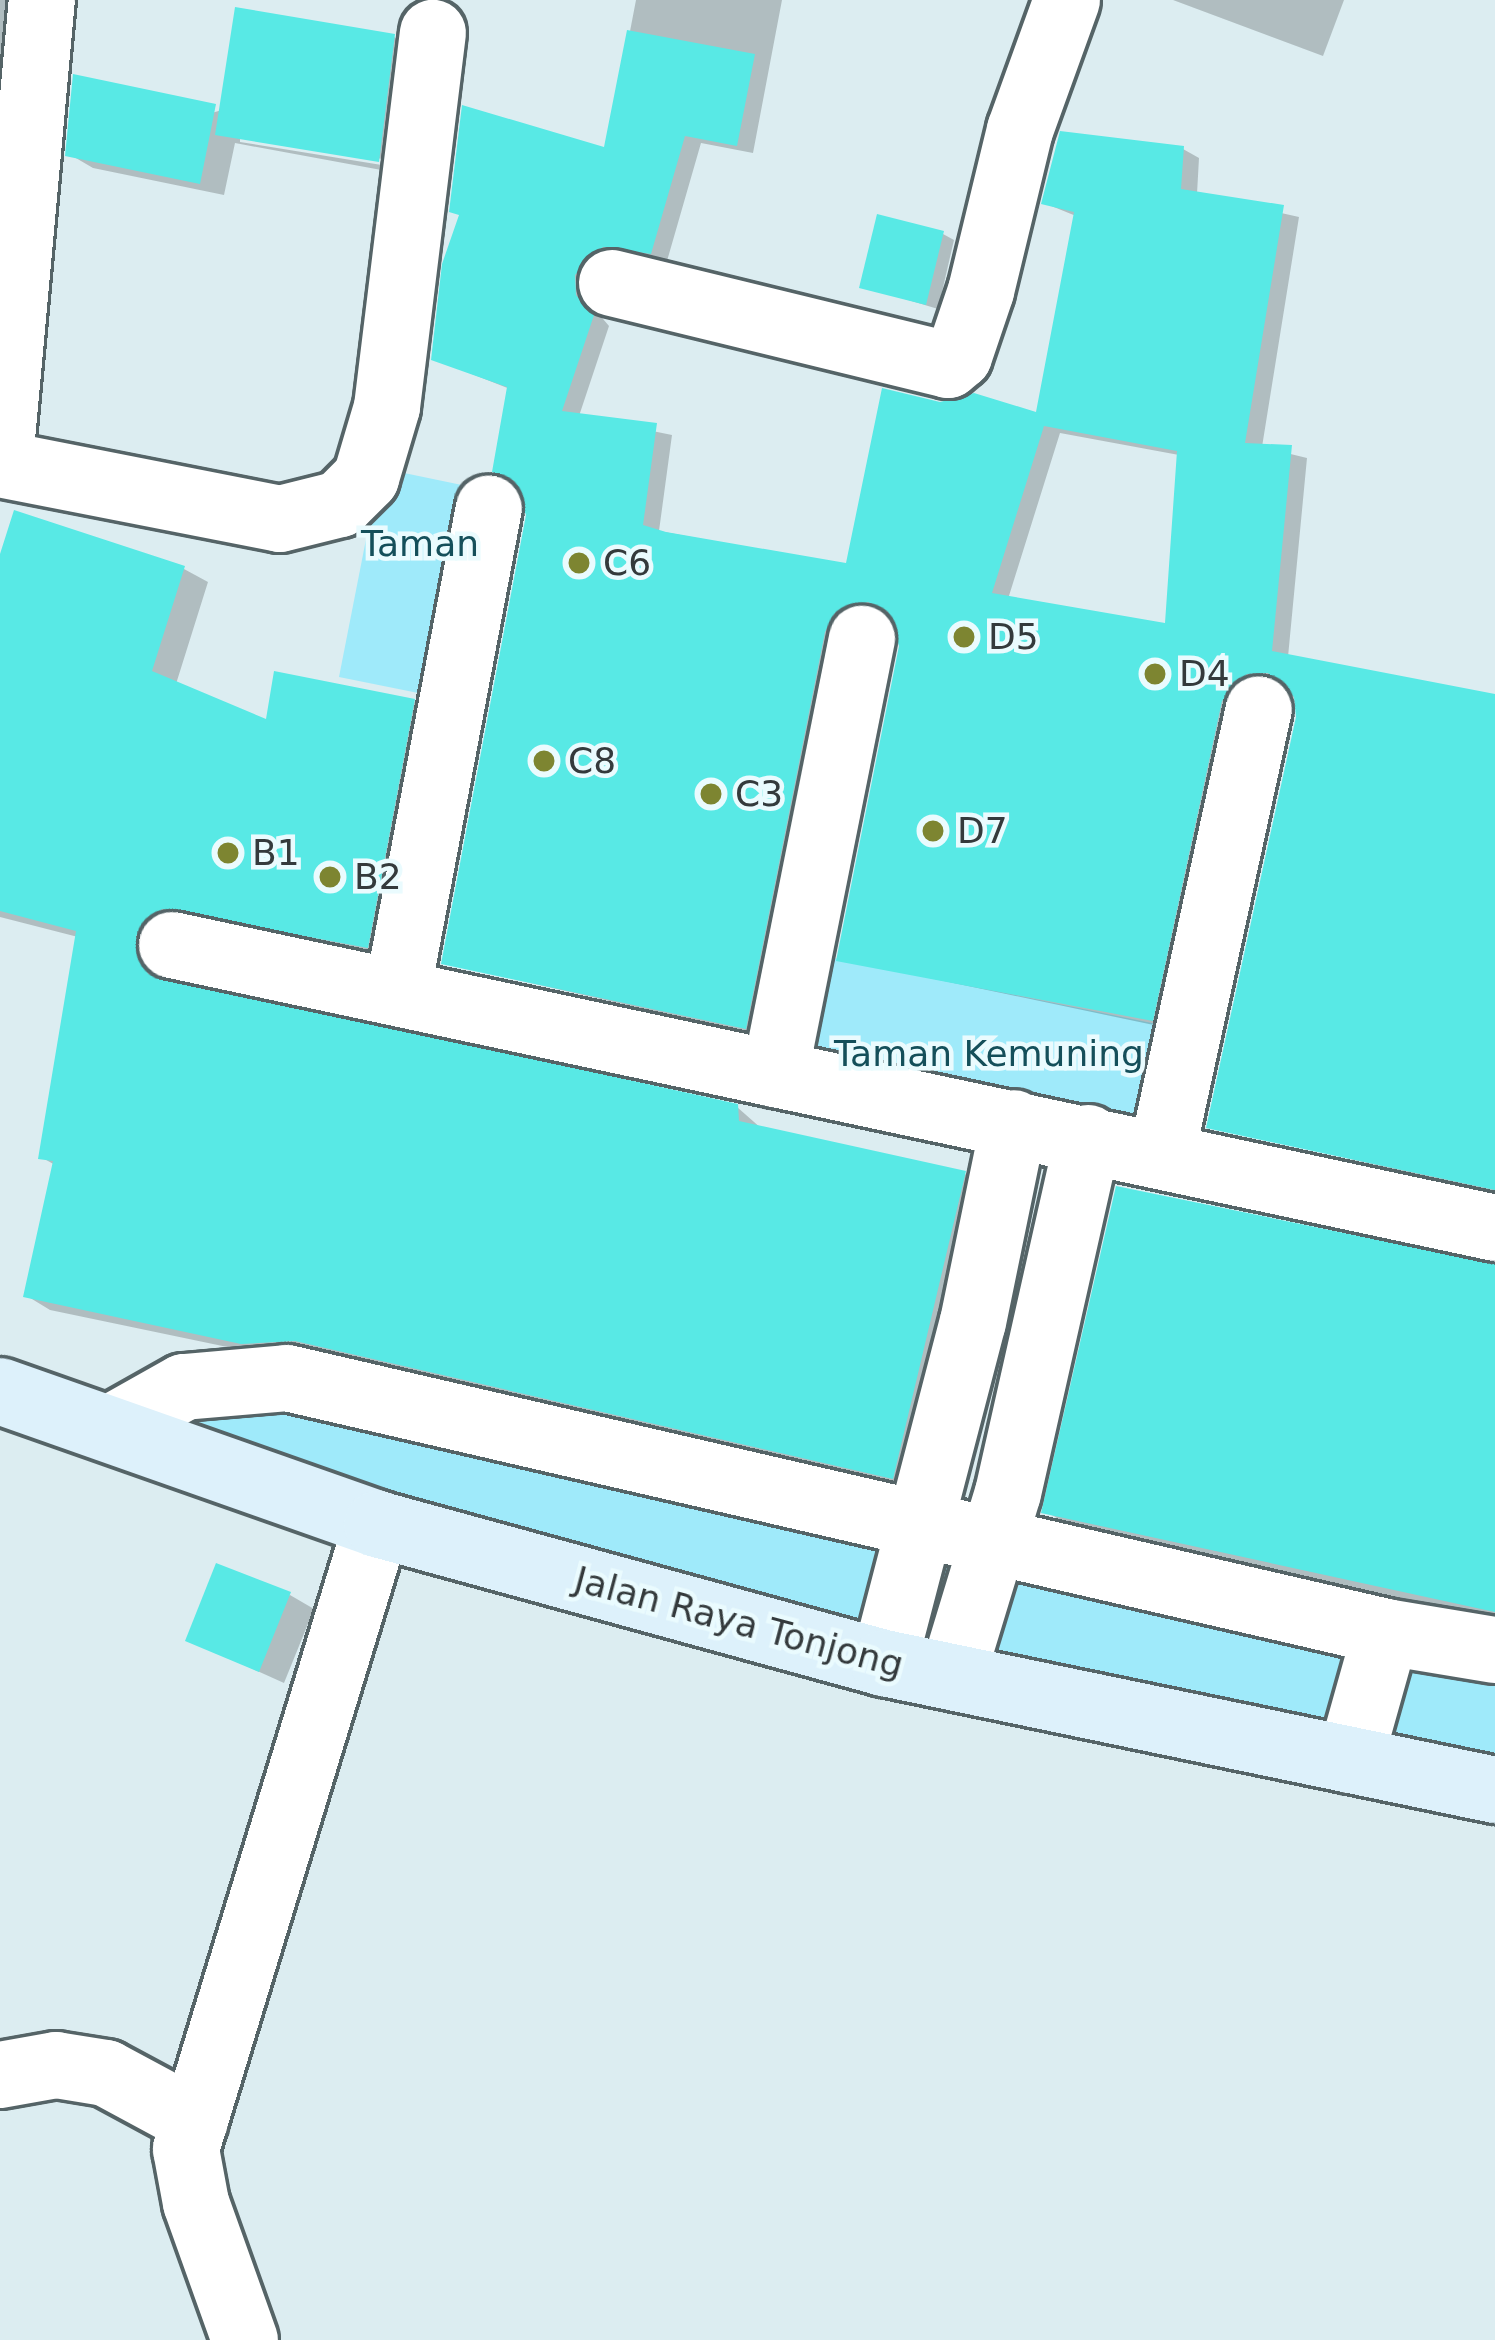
<!DOCTYPE html>
<html>
<head>
<meta charset="utf-8">
<style>
  body { margin:0 }
  #map { position:relative; width:1495px; height:2340px; overflow:hidden; background:#dcedf1; font-family:"DejaVu Sans",sans-serif }
  div>[style] { position:absolute }
  [style*='--x'] { left:calc(var(--x)*1px); top:calc(var(--y)*1px); width:calc(var(--w)*1px); rotate:calc(var(--a)*1deg) }
  .green>* { inset:0; background:#9feafa }
  .shadow>* { inset:0; background:#0003 }
  .building>* { inset:0; background:#58e9e5 }
  .roads { filter:drop-shadow(3px 0 #556467) drop-shadow(-3px 0 #556467) drop-shadow(0 3px #556467) drop-shadow(0 -3px #556467) }
  .minor>* { height:66px; margin:-33px; padding:0 33px; transform-origin:33px; border-radius:33px; background:#fff }
  .secondary>* { height:66px; margin:-33px; padding:0 33px; transform-origin:33px; border-radius:33px; background:#ddf1fb }
  .dots>* { width:33px; height:33px; translate:-50% -50%; box-sizing:border-box; border:6px solid #eafbfe; border-radius:50% }
  span { translate:-50% -50%; white-space:nowrap; text-align:center; line-height:1.15; -webkit-text-stroke:9px #eafbfe; paint-order:stroke }
  .park-label { font-size:36px; color:#144f5a }
  .poi-label { font-size:36px; color:#343a3c }
  .left { translate:0 -50%; text-align:left }
  .street-label { font-size:36px; color:#343a3c }
</style>
</head>
<body>
<div id="map">
  <div class="green">
    <i style="clip-path:polygon(380px 468px,486px 490px,443px 698px,339px 677px)"></i>
    <i style="clip-path:polygon(800px 951px,1186px 1030px,1162px 1153px,775px 1074px)"></i>
    <i style="clip-path:polygon(184px 1387px,1495px 1650px,1495px 1790px,111px 1428px)"></i>
  </div>
  <div class="shadow">
    <i style="clip-path:polygon(0 0,32px 0,0 317px)"></i>
    <i style="clip-path:polygon(evenodd,636px 0,782px 0,753px 153px,701px 143px,667px 261px,620px 254px,592px 306px,609px 326px,579px 416px,672px 435px,659px 531px,848px 566px,940px 405px,1038px 416px,1076px 216px,1044px 203px,1183px 149px,1199px 158px,1197px 194px,1299px 217px,1262px 447px,1307px 458px,1288px 657px,1495px 695px,1495px 1193px,1209px 1126px,1299px 717px,1297px 695px,1281px 681px,1263px 681px,1168px 1028px,839px 959px,902px 646px,887px 609px,851px 622px,762px 1036px,444px 963px,529px 515px,518px 483px,495px 471px,510px 389px,434px 359px,607px 151px,636px 0,1060px 433px,1179px 455px,1168px 626px,1008px 599px,1060px 433px)"></i>
    <i style="clip-path:polygon(1173px 0,1344px 0,1323px 56px)"></i>
    <i style="clip-path:polygon(evenodd,394px 37px,418px 51px,403px 174px,235px 143px,224px 195px,93px 168px,69px 154px,222px 110px,394px 37px,240px 136px,395px 161px,394px 167px,240px 142px,240px 136px)"></i>
    <i style="clip-path:polygon(943px 234px,954px 240px,938px 309px,862px 286px)"></i>
    <i style="clip-path:polygon(0 564px,184px 569px,208px 582px,176px 684px,269px 723px,414px 702px,438px 716px,391px 960px,160px 974px,175px 987px,737px 1107px,762px 1129px,965px 1174px,989px 1188px,917px 1491px,50px 1310px,27px 1296px,55px 1165px,41px 1157px,78px 937px,0 917px)"></i>
    <i style="clip-path:polygon(1495px 1266px,1495px 1619px,1069px 1525px,1045px 1511px)"></i>
    <i style="clip-path:polygon(290px 1595px,314px 1609px,284px 1683px,189px 1640px)"></i>
  </div>
  <div class="building">
    <i style="clip-path:polygon(235px 7px,395px 34px,379px 162px,215px 135px)"></i>
    <i style="clip-path:polygon(evenodd,627px 30px,755px 54px,737px 146px,685px 136px,651px 254px,603px 247px,575px 275px,576px 295px,594px 315px,562px 411px,657px 423px,643px 525px,666px 532px,846px 563px,882px 388px,940px 402px,974px 393px,1036px 412px,1074px 212px,1041px 204px,1060px 131px,1184px 146px,1181px 189px,1284px 205px,1245px 443px,1292px 445px,1272px 651px,1495px 694px,1495px 1190px,1206px 1128px,1296px 717px,1294px 697px,1268px 673px,1247px 674px,1222px 701px,1153px 1021px,836px 961px,899px 646px,888px 612px,868px 602px,835px 613px,825px 632px,746px 1029px,441px 964px,526px 515px,514px 481px,492px 472px,507px 387px,431px 360px,442px 264px,459px 215px,449px 212px,462px 105px,604px 147px,627px 30px,1044px 426px,1177px 451px,1165px 623px,992px 593px,1044px 426px)"></i>
    <i style="clip-path:polygon(73px 74px,216px 104px,200px 184px,65px 156px)"></i>
    <i style="clip-path:polygon(877px 214px,944px 231px,926px 305px,859px 288px)"></i>
    <i style="clip-path:polygon(14px 510px,185px 566px,152px 671px,266px 719px,274px 671px,415px 699px,368px 948px,162px 909px,136px 936px,148px 974px,738px 1104px,739px 1121px,966px 1171px,893px 1479px,295px 1341px,241px 1344px,23px 1297px,53px 1161px,38px 1159px,76px 931px,0 911px,0 554px)"></i>
    <i style="clip-path:polygon(1116px 1186px,1495px 1264px,1495px 1612px,1041px 1513px)"></i>
    <i style="clip-path:polygon(216px 1563px,291px 1592px,259px 1672px,185px 1641px)"></i>
  </div>
  <div class="roads">
    <div class="minor">
      <i style="--x:612;--y:283;--w:346;--a:13.7"></i>
      <i style="--x:948;--y:365;--w:14;--a:-39"></i>
      <i style="--x:959;--y:356;--w:69;--a:-71.3"></i>
      <i style="--x:981;--y:291;--w:166;--a:-76.4"></i>
      <i style="--x:1020;--y:130;--w:138;--a:-70.1"></i>
      <i style="--x:0;--y:460;--w:462;--a:-84.8"></i>
      <i style="--x:0;--y:464;--w:285;--a:11.1"></i>
      <i style="--x:280;--y:519;--w:62;--a:-14"></i>
      <i style="--x:340;--y:504;--w:37;--a:-45"></i>
      <i style="--x:366;--y:478;--w:74;--a:-73.5"></i>
      <i style="--x:387;--y:407;--w:377;--a:-83"></i>
      <i style="--x:172;--y:945;--w:1353;--a:12.07"></i>
      <i style="--x:398;--y:989;--w:489;--a:-79.3"></i>
      <i style="--x:775;--y:1074;--w:444;--a:-78.7"></i>
      <i style="--x:1162;--y:1153;--w:454;--a:-77.7"></i>
      <i style="--x:111;--y:1428;--w:84;--a:-29.3"></i>
      <i style="--x:184;--y:1387;--w:103;--a:-5"></i>
      <i style="--x:287;--y:1378;--w:1128;--a:13.01"></i>
      <i style="--x:1386;--y:1632;--w:110;--a:9.4"></i>
      <i style="--x:884;--y:1663;--w:352;--a:-75.4"></i>
      <i style="--x:973;--y:1322;--w:203;--a:-78.4"></i>
      <i style="--x:952;--y:1677;--w:192;--a:-73.1"></i>
      <i style="--x:1008;--y:1493;--w:364;--a:-77.3"></i>
      <i style="--x:1350;--y:1760;--w:133;--a:-74.3"></i>
      <i style="--x:0;--y:2075;--w:57;--a:-10.1"></i>
      <i style="--x:56;--y:2065;--w:51;--a:9.1"></i>
      <i style="--x:106;--y:2073;--w:101;--a:28.3"></i>
      <i style="--x:245;--y:2340;--w:145;--a:-109.7"></i>
      <i style="--x:196;--y:2203;--w:55;--a:-100.5"></i>
      <i style="--x:186;--y:2149;--w:654;--a:-73.01"></i>
    </div>
    <div class="secondary">
      <i style="--x:0;--y:1391;--w:400;--a:19.4"></i>
      <i style="--x:377;--y:1524;--w:526;--a:15.33"></i>
      <i style="--x:884;--y:1663;--w:624;--a:11.74"></i>
    </div>
  </div>
  <div class="dots">
    <i style="left:579px;top:563px;background:#7d8531"></i>
    <i style="left:964px;top:637px;background:#7d8531"></i>
    <i style="left:1155px;top:674px;background:#7d8531"></i>
    <i style="left:544px;top:761px;background:#7d8531"></i>
    <i style="left:711px;top:794px;background:#7d8531"></i>
    <i style="left:933px;top:831px;background:#7d8531"></i>
    <i style="left:228px;top:853px;background:#7d8531"></i>
    <i style="left:330px;top:877px;background:#7d8531"></i>
  </div>
  <div class="park-label">
    <span style="left:420px;top:544px">Taman</span>
    <span style="left:989px;top:1054px">Taman Kemuning</span>
  </div>
  <div class="poi-label">
    <span class="left" style="left:603px;top:563px">C6</span>
    <span class="left" style="left:988px;top:637px">D5</span>
    <span class="left" style="left:1179px;top:674px">D4</span>
    <span class="left" style="left:568px;top:761px">C8</span>
    <span class="left" style="left:735px;top:794px">C3</span>
    <span class="left" style="left:957px;top:831px">D7</span>
    <span class="left" style="left:252px;top:853px">B1</span>
    <span class="left" style="left:354px;top:877px">B2</span>
  </div>
  <div class="street-label">
    <span style="left:739px;top:1622px;rotate:15deg">Jalan Raya Tonjong</span>
  </div>
</div>
</body>
</html>
